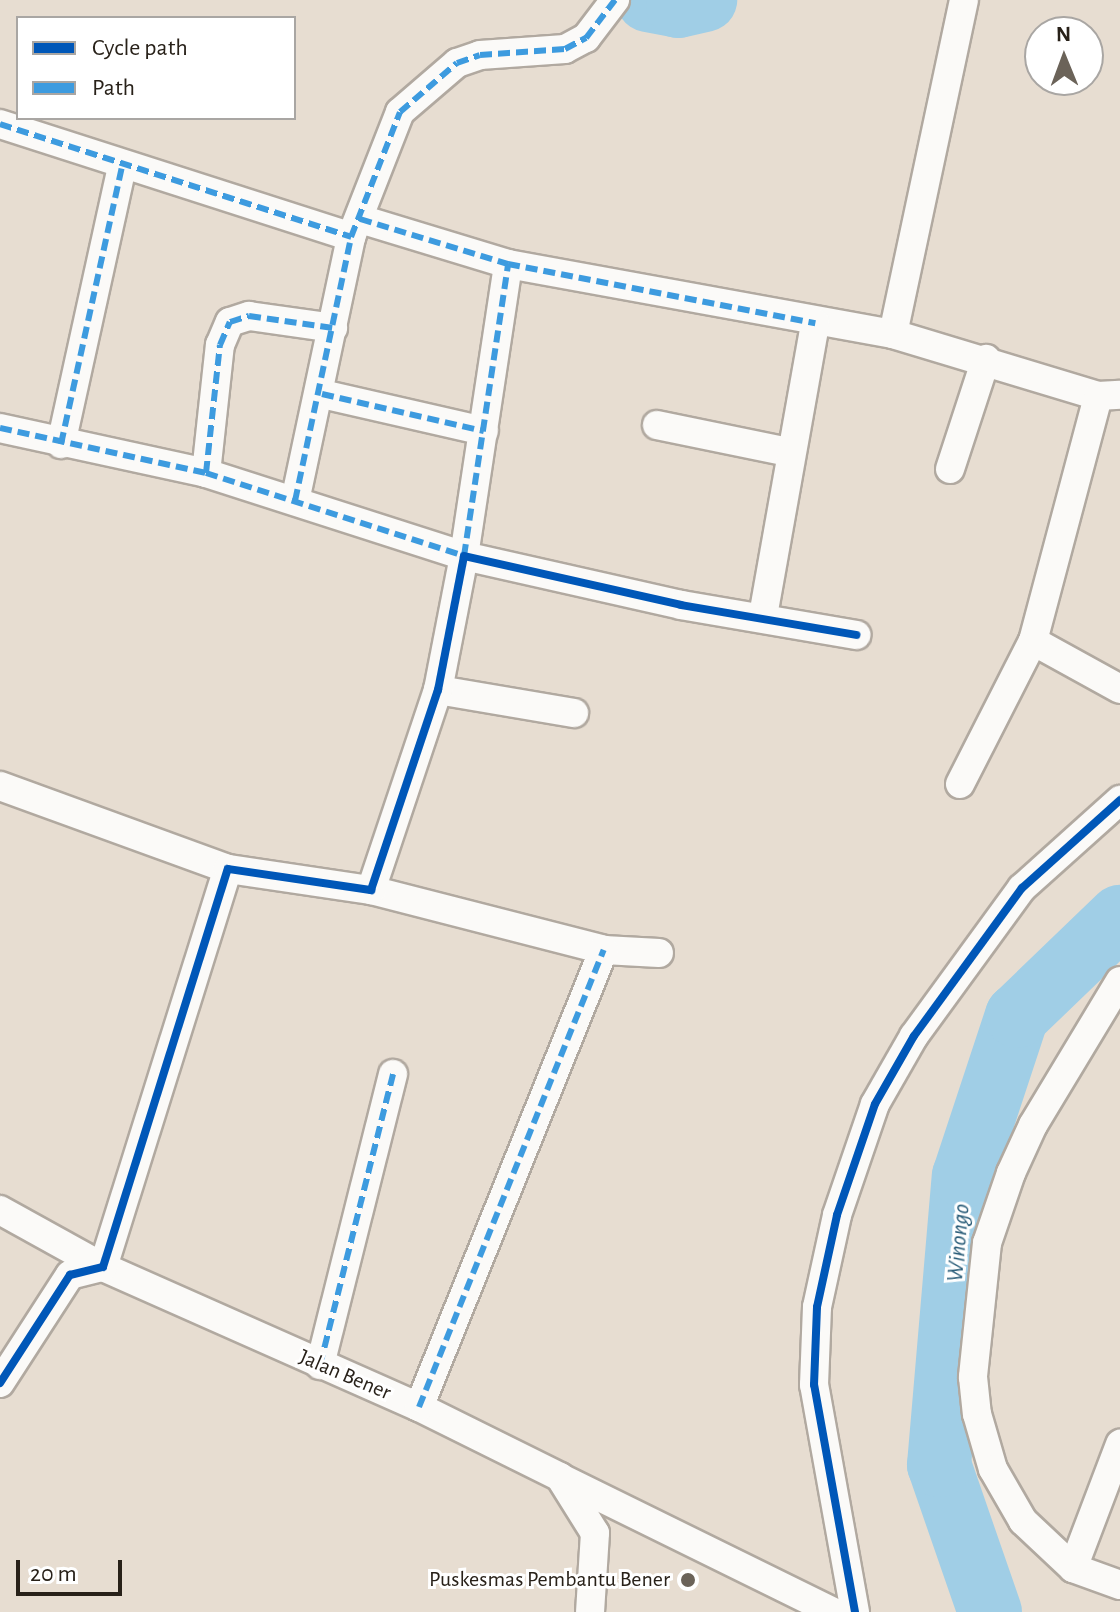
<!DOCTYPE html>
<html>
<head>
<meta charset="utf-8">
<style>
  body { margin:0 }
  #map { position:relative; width:1120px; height:1612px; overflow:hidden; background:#e7ddd1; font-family:"Alegreya Sans",sans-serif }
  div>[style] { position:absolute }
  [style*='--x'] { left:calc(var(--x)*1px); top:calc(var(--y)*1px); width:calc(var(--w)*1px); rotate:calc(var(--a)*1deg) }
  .river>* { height:64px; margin:-32px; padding:0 32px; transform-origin:32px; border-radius:32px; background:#a0cee6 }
  .roads { filter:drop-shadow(2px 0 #b1a9a0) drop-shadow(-2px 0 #b1a9a0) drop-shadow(0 2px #b1a9a0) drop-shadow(0 -2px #b1a9a0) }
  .minor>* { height:28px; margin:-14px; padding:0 14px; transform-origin:14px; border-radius:14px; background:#fbfaf8 }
  .quiet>* { height:6px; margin-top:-3px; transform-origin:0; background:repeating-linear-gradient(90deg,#3d9bdf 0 12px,transparent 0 18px) }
  .cycleway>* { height:8px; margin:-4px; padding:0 4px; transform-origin:4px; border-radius:4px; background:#0057b8 }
  .dots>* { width:22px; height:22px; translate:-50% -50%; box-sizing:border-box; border:4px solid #fff; border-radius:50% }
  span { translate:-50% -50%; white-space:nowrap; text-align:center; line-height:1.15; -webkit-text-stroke:6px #fff; paint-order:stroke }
  .street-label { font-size:22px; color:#282119 }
  .poi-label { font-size:22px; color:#282119 }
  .right { translate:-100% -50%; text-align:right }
  .water-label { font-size:24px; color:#265a76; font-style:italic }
  .legend { position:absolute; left:16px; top:16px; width:280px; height:104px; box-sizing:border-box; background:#fff; border:2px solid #a9a6a3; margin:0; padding:10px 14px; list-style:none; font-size:24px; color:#282119 }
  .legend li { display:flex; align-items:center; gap:16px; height:40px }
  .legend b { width:40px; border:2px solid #a9a6a3 }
  .north { position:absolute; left:1024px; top:16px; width:80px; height:80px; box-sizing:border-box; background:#fff; border:2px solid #a9a6a3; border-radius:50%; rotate:359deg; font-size:22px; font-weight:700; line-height:32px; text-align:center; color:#282119 }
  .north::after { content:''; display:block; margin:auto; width:28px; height:36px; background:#6b6359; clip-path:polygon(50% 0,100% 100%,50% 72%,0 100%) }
  .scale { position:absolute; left:16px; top:1560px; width:106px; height:36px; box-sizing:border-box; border:4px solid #282119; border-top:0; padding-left:10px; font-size:24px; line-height:28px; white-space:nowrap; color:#282119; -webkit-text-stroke:6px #fff; paint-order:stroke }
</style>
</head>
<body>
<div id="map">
  <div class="river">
    <i style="--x:648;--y:0;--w:31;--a:11"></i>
    <i style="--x:678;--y:6;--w:28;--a:-13"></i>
    <i style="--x:990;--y:1612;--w:156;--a:-109.1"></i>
    <i style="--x:939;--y:1465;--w:290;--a:-85.1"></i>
    <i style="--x:964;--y:1176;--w:169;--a:-71.7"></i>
    <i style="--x:1017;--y:1016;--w:143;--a:-43.9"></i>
  </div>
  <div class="roads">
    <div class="minor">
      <i style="--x:0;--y:124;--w:369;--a:17.8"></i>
      <i style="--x:360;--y:219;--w:155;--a:16.9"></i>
      <i style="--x:508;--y:264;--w:391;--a:10.3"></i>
      <i style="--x:893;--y:334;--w:341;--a:-78"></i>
      <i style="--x:893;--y:334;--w:214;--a:16.8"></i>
      <i style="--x:322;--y:394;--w:166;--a:12.9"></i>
      <i style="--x:657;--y:425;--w:135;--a:11.6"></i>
      <i style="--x:0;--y:428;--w:211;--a:12.3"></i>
      <i style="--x:206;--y:473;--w:271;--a:17.8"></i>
      <i style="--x:464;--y:556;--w:295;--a:-81.4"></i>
      <i style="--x:61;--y:444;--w:284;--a:-77.6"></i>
      <i style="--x:950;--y:469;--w:116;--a:-71.9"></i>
      <i style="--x:206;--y:473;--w:129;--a:-83.8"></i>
      <i style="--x:220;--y:345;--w:25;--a:-67"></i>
      <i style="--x:230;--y:322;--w:20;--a:-18"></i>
      <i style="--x:249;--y:316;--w:85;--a:8.1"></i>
      <i style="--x:295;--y:501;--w:270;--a:-78"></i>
      <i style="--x:351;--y:237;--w:134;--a:-68.6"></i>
      <i style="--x:400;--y:112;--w:75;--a:-40.7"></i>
      <i style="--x:457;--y:63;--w:24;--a:-19"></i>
      <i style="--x:480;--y:55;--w:85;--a:-4"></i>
      <i style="--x:565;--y:49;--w:24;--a:-28"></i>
      <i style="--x:586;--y:38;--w:48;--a:-52.7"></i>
      <i style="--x:763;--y:616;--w:298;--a:-79.9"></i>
      <i style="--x:1033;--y:641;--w:99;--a:28.9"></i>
      <i style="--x:438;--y:690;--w:138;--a:9.6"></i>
      <i style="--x:960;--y:784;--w:161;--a:-63"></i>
      <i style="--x:1033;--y:641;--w:253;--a:-75.1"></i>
      <i style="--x:1098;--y:396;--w:22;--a:-3"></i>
      <i style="--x:0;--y:786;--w:243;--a:20"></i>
      <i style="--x:371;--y:890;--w:241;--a:14.4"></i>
      <i style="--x:604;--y:950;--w:55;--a:3.1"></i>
      <i style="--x:1120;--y:981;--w:168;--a:121.1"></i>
      <i style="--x:1033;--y:1125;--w:53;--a:114.6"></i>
      <i style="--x:1011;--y:1173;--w:74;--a:108.9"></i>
      <i style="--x:987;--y:1243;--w:135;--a:96"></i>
      <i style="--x:973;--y:1377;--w:37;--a:84"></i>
      <i style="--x:977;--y:1414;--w:57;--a:73.8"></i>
      <i style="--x:993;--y:1469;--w:60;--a:60"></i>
      <i style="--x:1023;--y:1521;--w:69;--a:43.2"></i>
      <i style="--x:1073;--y:1568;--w:50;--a:19.9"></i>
      <i style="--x:0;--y:1210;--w:118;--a:29"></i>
      <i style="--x:103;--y:1267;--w:346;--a:23.9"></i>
      <i style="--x:419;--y:1407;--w:157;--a:26.4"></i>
      <i style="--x:560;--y:1477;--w:66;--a:58"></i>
      <i style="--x:595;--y:1533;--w:79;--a:93.6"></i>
      <i style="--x:320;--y:1365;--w:300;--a:-75.9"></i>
      <i style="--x:0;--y:1383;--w:129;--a:-57.1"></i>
      <i style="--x:70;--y:1275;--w:34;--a:-14"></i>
      <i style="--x:103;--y:1267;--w:417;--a:-72.6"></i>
      <i style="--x:228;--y:869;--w:145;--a:8.4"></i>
      <i style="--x:371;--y:890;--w:211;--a:-71.5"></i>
      <i style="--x:438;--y:690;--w:136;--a:-79"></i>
      <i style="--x:464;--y:556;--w:222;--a:12.7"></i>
      <i style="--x:681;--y:605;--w:178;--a:9.7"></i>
      <i style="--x:419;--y:1407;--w:493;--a:-68"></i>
      <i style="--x:561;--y:1478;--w:303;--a:26.2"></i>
      <i style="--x:1073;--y:1568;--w:133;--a:-69.2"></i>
      <i style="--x:855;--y:1612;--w:231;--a:-100.2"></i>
      <i style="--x:814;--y:1385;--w:78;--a:-87.8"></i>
      <i style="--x:817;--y:1307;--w:94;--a:-77.7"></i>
      <i style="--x:837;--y:1215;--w:117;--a:-71.1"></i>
      <i style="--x:875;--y:1104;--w:78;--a:-60.2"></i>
      <i style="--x:914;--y:1036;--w:183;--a:-53.9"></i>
      <i style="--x:1022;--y:888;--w:132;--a:-41.9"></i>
    </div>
  </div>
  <div class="quiet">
    <i style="--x:0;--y:124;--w:369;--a:17.8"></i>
    <i style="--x:360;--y:219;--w:155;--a:16.9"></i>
    <i style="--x:508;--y:264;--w:313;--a:10.9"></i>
    <i style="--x:322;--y:394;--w:166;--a:12.9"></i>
    <i style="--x:0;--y:428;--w:211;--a:12.3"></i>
    <i style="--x:206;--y:473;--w:271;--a:17.8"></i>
    <i style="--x:464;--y:556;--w:295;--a:-81.4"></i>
    <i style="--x:61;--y:444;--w:284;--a:-77.6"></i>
    <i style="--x:206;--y:473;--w:129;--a:-83.8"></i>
    <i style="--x:220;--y:345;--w:25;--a:-67"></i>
    <i style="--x:230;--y:322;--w:20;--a:-18"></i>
    <i style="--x:249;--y:316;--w:85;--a:8.1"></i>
    <i style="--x:295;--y:501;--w:270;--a:-78"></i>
    <i style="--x:351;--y:237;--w:134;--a:-68.6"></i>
    <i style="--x:400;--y:112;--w:75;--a:-40.7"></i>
    <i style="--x:457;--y:63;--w:24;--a:-19"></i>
    <i style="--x:480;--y:55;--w:85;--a:-4"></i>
    <i style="--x:565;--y:49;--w:24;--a:-28"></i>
    <i style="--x:586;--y:38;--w:48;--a:-52.7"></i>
    <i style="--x:320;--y:1365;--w:300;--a:-75.9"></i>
    <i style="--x:419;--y:1407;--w:493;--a:-68"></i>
  </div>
  <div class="cycleway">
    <i style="--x:0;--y:1383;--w:129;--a:-57.1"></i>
    <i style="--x:70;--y:1275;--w:34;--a:-14"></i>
    <i style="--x:103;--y:1267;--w:417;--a:-72.6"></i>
    <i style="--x:228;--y:869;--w:145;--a:8.4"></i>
    <i style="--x:371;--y:890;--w:211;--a:-71.5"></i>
    <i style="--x:438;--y:690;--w:136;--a:-79"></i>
    <i style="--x:464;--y:556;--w:222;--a:12.7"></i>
    <i style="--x:681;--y:605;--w:178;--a:9.7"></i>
    <i style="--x:855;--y:1612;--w:231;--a:-100.2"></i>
    <i style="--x:814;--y:1385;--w:78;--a:-87.8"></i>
    <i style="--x:817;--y:1307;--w:94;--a:-77.7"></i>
    <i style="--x:837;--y:1215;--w:117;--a:-71.1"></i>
    <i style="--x:875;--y:1104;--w:78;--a:-60.2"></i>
    <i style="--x:914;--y:1036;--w:183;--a:-53.9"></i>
    <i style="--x:1022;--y:888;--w:132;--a:-41.9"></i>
  </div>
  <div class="dots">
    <i style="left:688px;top:1580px;background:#6b6359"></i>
  </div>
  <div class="street-label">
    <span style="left:345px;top:1375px;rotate:23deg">Jalan Bener</span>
  </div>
  <div class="poi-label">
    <span class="right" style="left:670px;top:1580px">Puskesmas Pembantu Bener</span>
  </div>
  <div class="water-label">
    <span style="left:959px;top:1243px;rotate:-85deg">Winongo</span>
  </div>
  <ul class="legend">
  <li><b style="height:10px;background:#0057b8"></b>Cycle path</li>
  <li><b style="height:10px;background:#3d9bdf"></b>Path</li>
  </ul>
  <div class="north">N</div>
  <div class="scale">20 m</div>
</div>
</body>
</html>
